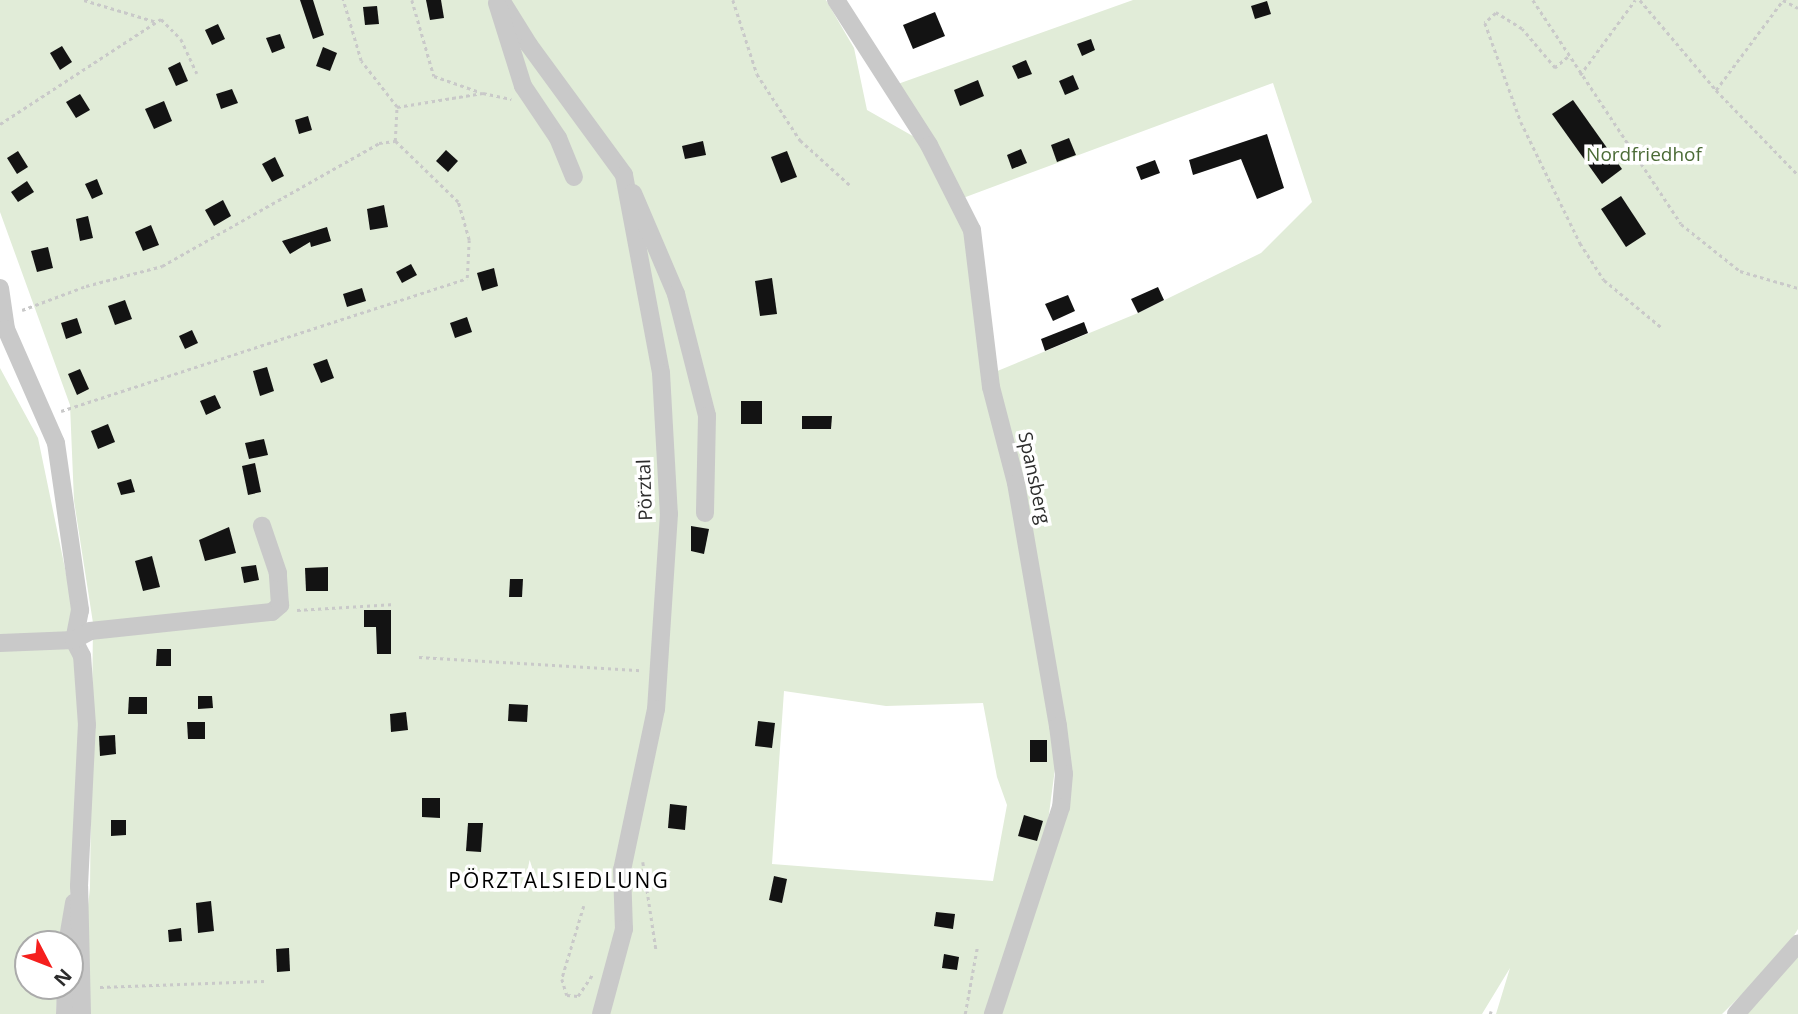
<!DOCTYPE html>
<html>
<head>
<meta charset="utf-8">
<style>
  body { margin:0 }
  #map { position:relative; width:1798px; height:1014px; overflow:hidden; background:#fff; font-family:"Open Sans",sans-serif }
  div>[style] { position:absolute }
  [style*='--x'] { left:calc(var(--x)*1px); top:calc(var(--y)*1px); width:calc(var(--w)*1px); rotate:calc(var(--a)*1deg) }
  .green>* { inset:0; background:#e1ecd8 }
  .building>* { inset:0; background:#131313 }
  .path>* { height:2.5px; margin-top:-1.25px; transform-origin:0; background:repeating-linear-gradient(90deg,#c9c9c9 0 3.5px,transparent 0 7px) }
  .minor>* { height:18px; margin:-9px; padding:0 9px; transform-origin:9px; border-radius:9px; background:#c9c9c9 }
  span { translate:-50% -50%; white-space:nowrap; text-align:center; line-height:1.15; -webkit-text-stroke:7px #fff; paint-order:stroke }
  .park-label { font-size:19px; color:#4b6b36 }
  .street-label { font-size:19px; color:#2c2c2c }
  .neighbourhood-label { font-size:21px; color:#000; letter-spacing:2px }
  .north { position:absolute; left:14px; top:930px; width:70px; height:70px; box-sizing:border-box; background:#fff; border:2px solid #ababab; border-radius:50%; rotate:132deg; font-size:19px; font-weight:700; line-height:28px; text-align:center; color:#2c2c2c }
  .north::after { content:''; display:block; margin:auto; width:24px; height:32px; background:#f51f1d; clip-path:polygon(50% 0,100% 100%,50% 72%,0 100%) }
</style>
</head>
<body>
<div id="map">
  <div class="green">
    <i style="clip-path:polygon(evenodd,0 0,826px 0,854px 48px,867px 110px,918px 139px,966px 229px,1056px 761px,1047px 829px,985px 1014px,76px 1014px,90px 888px,93px 623px,74px 501px,70px 405px,0 212px,0 0,784px 691px,886px 706px,983px 703px,997px 777px,1007px 805px,993px 881px,772px 864px,784px 691px)"></i>
    <i style="clip-path:polygon(1133px 0,1798px 0,1798px 929px,1781px 956px,1722px 1014px,1496px 1014px,1510px 968px,1482px 1014px,1000px 1014px,1070px 805px,995px 372px,1138px 313px,1261px 253px,1312px 202px,1273px 83px,963px 198px,895px 85px)"></i>
    <i style="clip-path:polygon(0 368px,38px 438px,74px 612px,82px 722px,77px 853px,62px 944px,28px 944px,28px 986px,58px 986px,56px 1014px,0 1014px)"></i>
    <i style="clip-path:polygon(1798px 951px,1798px 1014px,1744px 1014px)"></i>
  </div>
  <div class="building">
    <i style="clip-path:polygon(300px 0,313px 0,324px 35px,313px 39px)"></i>
    <i style="clip-path:polygon(426px 0,441px 0,444px 18px,430px 20px)"></i>
    <i style="clip-path:polygon(1267px 1px,1271px 14px,1255px 19px,1251px 6px)"></i>
    <i style="clip-path:polygon(377px 6px,379px 24px,365px 25px,363px 7px)"></i>
    <i style="clip-path:polygon(935px 12px,945px 36px,913px 49px,903px 25px)"></i>
    <i style="clip-path:polygon(218px 24px,225px 39px,212px 45px,205px 30px)"></i>
    <i style="clip-path:polygon(280px 34px,285px 48px,272px 53px,266px 38px)"></i>
    <i style="clip-path:polygon(1091px 39px,1095px 50px,1082px 56px,1077px 44px)"></i>
    <i style="clip-path:polygon(62px 46px,72px 62px,60px 70px,50px 53px)"></i>
    <i style="clip-path:polygon(323px 47px,337px 53px,330px 71px,316px 66px)"></i>
    <i style="clip-path:polygon(1026px 60px,1032px 74px,1018px 79px,1012px 66px)"></i>
    <i style="clip-path:polygon(180px 62px,188px 81px,176px 86px,168px 68px)"></i>
    <i style="clip-path:polygon(1073px 75px,1079px 89px,1065px 95px,1059px 81px)"></i>
    <i style="clip-path:polygon(978px 80px,984px 96px,960px 106px,954px 90px)"></i>
    <i style="clip-path:polygon(232px 89px,238px 103px,221px 109px,216px 94px)"></i>
    <i style="clip-path:polygon(80px 94px,90px 110px,76px 118px,66px 102px)"></i>
    <i style="clip-path:polygon(1573px 100px,1622px 169px,1602px 184px,1552px 114px)"></i>
    <i style="clip-path:polygon(164px 101px,172px 121px,154px 129px,145px 109px)"></i>
    <i style="clip-path:polygon(308px 116px,312px 130px,299px 134px,295px 120px)"></i>
    <i style="clip-path:polygon(1267px 134px,1284px 188px,1257px 199px,1241px 159px,1193px 175px,1189px 160px)"></i>
    <i style="clip-path:polygon(1069px 138px,1076px 155px,1057px 162px,1051px 145px)"></i>
    <i style="clip-path:polygon(703px 141px,706px 155px,685px 159px,682px 146px)"></i>
    <i style="clip-path:polygon(1021px 149px,1027px 163px,1012px 169px,1007px 155px)"></i>
    <i style="clip-path:polygon(446px 150px,458px 161px,448px 172px,436px 161px)"></i>
    <i style="clip-path:polygon(18px 151px,28px 167px,17px 174px,7px 158px)"></i>
    <i style="clip-path:polygon(787px 151px,797px 177px,781px 183px,771px 157px)"></i>
    <i style="clip-path:polygon(275px 157px,284px 176px,272px 182px,262px 164px)"></i>
    <i style="clip-path:polygon(1155px 160px,1160px 173px,1141px 180px,1136px 167px)"></i>
    <i style="clip-path:polygon(97px 179px,103px 194px,92px 199px,85px 184px)"></i>
    <i style="clip-path:polygon(27px 181px,34px 192px,18px 202px,11px 192px)"></i>
    <i style="clip-path:polygon(1621px 196px,1646px 234px,1626px 247px,1601px 209px)"></i>
    <i style="clip-path:polygon(223px 200px,231px 216px,214px 226px,205px 210px)"></i>
    <i style="clip-path:polygon(384px 205px,388px 227px,370px 230px,367px 209px)"></i>
    <i style="clip-path:polygon(88px 216px,93px 238px,80px 241px,76px 219px)"></i>
    <i style="clip-path:polygon(151px 225px,159px 245px,143px 251px,135px 232px)"></i>
    <i style="clip-path:polygon(327px 227px,331px 241px,311px 247px,310px 242px,290px 254px,282px 241px)"></i>
    <i style="clip-path:polygon(48px 247px,53px 268px,37px 272px,31px 251px)"></i>
    <i style="clip-path:polygon(411px 264px,417px 275px,402px 283px,396px 272px)"></i>
    <i style="clip-path:polygon(494px 268px,498px 286px,482px 291px,477px 273px)"></i>
    <i style="clip-path:polygon(772px 278px,777px 314px,760px 316px,755px 281px)"></i>
    <i style="clip-path:polygon(1158px 287px,1164px 300px,1138px 313px,1131px 299px)"></i>
    <i style="clip-path:polygon(362px 288px,366px 301px,347px 307px,343px 294px)"></i>
    <i style="clip-path:polygon(1068px 295px,1075px 311px,1053px 321px,1045px 304px)"></i>
    <i style="clip-path:polygon(125px 300px,132px 319px,115px 325px,108px 306px)"></i>
    <i style="clip-path:polygon(467px 317px,472px 332px,455px 338px,450px 323px)"></i>
    <i style="clip-path:polygon(77px 318px,82px 333px,66px 339px,61px 323px)"></i>
    <i style="clip-path:polygon(1084px 322px,1088px 333px,1045px 351px,1041px 339px)"></i>
    <i style="clip-path:polygon(192px 330px,198px 343px,185px 349px,179px 336px)"></i>
    <i style="clip-path:polygon(327px 359px,334px 378px,321px 383px,313px 364px)"></i>
    <i style="clip-path:polygon(267px 367px,274px 391px,260px 396px,253px 371px)"></i>
    <i style="clip-path:polygon(80px 369px,89px 389px,77px 395px,68px 374px)"></i>
    <i style="clip-path:polygon(215px 395px,221px 408px,206px 415px,200px 401px)"></i>
    <i style="clip-path:polygon(741px 401px,762px 401px,762px 424px,741px 424px)"></i>
    <i style="clip-path:polygon(802px 416px,832px 416px,831px 429px,802px 429px)"></i>
    <i style="clip-path:polygon(108px 424px,115px 442px,98px 449px,91px 431px)"></i>
    <i style="clip-path:polygon(264px 439px,268px 455px,249px 459px,245px 443px)"></i>
    <i style="clip-path:polygon(255px 463px,261px 492px,248px 495px,242px 466px)"></i>
    <i style="clip-path:polygon(131px 479px,135px 492px,121px 495px,117px 483px)"></i>
    <i style="clip-path:polygon(691px 526px,709px 529px,704px 554px,691px 551px)"></i>
    <i style="clip-path:polygon(229px 527px,236px 553px,205px 561px,199px 540px)"></i>
    <i style="clip-path:polygon(152px 556px,160px 587px,143px 591px,135px 561px)"></i>
    <i style="clip-path:polygon(256px 565px,259px 580px,244px 583px,241px 567px)"></i>
    <i style="clip-path:polygon(328px 567px,328px 591px,306px 591px,305px 568px)"></i>
    <i style="clip-path:polygon(510px 579px,523px 579px,522px 597px,509px 597px)"></i>
    <i style="clip-path:polygon(364px 610px,391px 610px,391px 654px,377px 654px,376px 627px,364px 627px)"></i>
    <i style="clip-path:polygon(157px 649px,171px 649px,171px 666px,156px 666px)"></i>
    <i style="clip-path:polygon(198px 696px,212px 696px,213px 708px,198px 709px)"></i>
    <i style="clip-path:polygon(129px 697px,147px 697px,147px 714px,128px 714px)"></i>
    <i style="clip-path:polygon(509px 704px,528px 705px,527px 722px,508px 721px)"></i>
    <i style="clip-path:polygon(406px 712px,408px 730px,391px 732px,390px 714px)"></i>
    <i style="clip-path:polygon(758px 721px,775px 723px,772px 748px,755px 746px)"></i>
    <i style="clip-path:polygon(187px 722px,205px 722px,205px 739px,188px 739px)"></i>
    <i style="clip-path:polygon(115px 735px,116px 754px,100px 756px,99px 736px)"></i>
    <i style="clip-path:polygon(1030px 740px,1047px 740px,1047px 762px,1030px 762px)"></i>
    <i style="clip-path:polygon(422px 798px,440px 798px,440px 818px,422px 817px)"></i>
    <i style="clip-path:polygon(670px 804px,687px 806px,685px 830px,668px 828px)"></i>
    <i style="clip-path:polygon(1024px 815px,1043px 821px,1037px 841px,1018px 836px)"></i>
    <i style="clip-path:polygon(111px 820px,126px 820px,126px 835px,111px 836px)"></i>
    <i style="clip-path:polygon(468px 823px,483px 823px,481px 852px,466px 851px)"></i>
    <i style="clip-path:polygon(774px 876px,787px 879px,782px 903px,769px 900px)"></i>
    <i style="clip-path:polygon(211px 901px,214px 931px,198px 933px,196px 903px)"></i>
    <i style="clip-path:polygon(936px 912px,955px 914px,953px 929px,934px 926px)"></i>
    <i style="clip-path:polygon(181px 928px,182px 941px,169px 942px,168px 930px)"></i>
    <i style="clip-path:polygon(289px 948px,290px 971px,277px 972px,276px 949px)"></i>
    <i style="clip-path:polygon(944px 954px,959px 957px,957px 970px,942px 968px)"></i>
  </div>
  <div class="path">
    <i style="--x:84;--y:0;--w:76;--a:16.8"></i>
    <i style="--x:412;--y:0;--w:79;--a:73.9"></i>
    <i style="--x:434;--y:76;--w:49;--a:19.2"></i>
    <i style="--x:733;--y:0;--w:78;--a:72"></i>
    <i style="--x:757;--y:74;--w:79;--a:56.9"></i>
    <i style="--x:800;--y:140;--w:67;--a:42"></i>
    <i style="--x:1533;--y:0;--w:268;--a:56.5"></i>
    <i style="--x:1681;--y:224;--w:75;--a:38.5"></i>
    <i style="--x:1740;--y:271;--w:60;--a:16.3"></i>
    <i style="--x:1640;--y:0;--w:118;--a:49.8"></i>
    <i style="--x:1716;--y:90;--w:118;--a:46"></i>
    <i style="--x:1783;--y:0;--w:17;--a:28"></i>
    <i style="--x:1568;--y:57;--w:17;--a:140"></i>
    <i style="--x:1555;--y:68;--w:51;--a:-130.2"></i>
    <i style="--x:1522;--y:29;--w:31;--a:-148"></i>
    <i style="--x:1496;--y:13;--w:15;--a:138"></i>
    <i style="--x:1485;--y:23;--w:105;--a:70"></i>
    <i style="--x:1521;--y:122;--w:135;--a:64"></i>
    <i style="--x:1580;--y:243;--w:44;--a:57"></i>
    <i style="--x:1604;--y:280;--w:74;--a:39.5"></i>
    <i style="--x:1580;--y:75;--w:93;--a:-53.7"></i>
    <i style="--x:1716;--y:90;--w:112;--a:-53.3"></i>
    <i style="--x:397;--y:107;--w:87;--a:-9.2"></i>
    <i style="--x:483;--y:93;--w:29;--a:12"></i>
    <i style="--x:0;--y:124;--w:192;--a:-33.1"></i>
    <i style="--x:161;--y:19;--w:28;--a:45"></i>
    <i style="--x:181;--y:39;--w:38;--a:65"></i>
    <i style="--x:22;--y:310;--w:68;--a:-20.6"></i>
    <i style="--x:86;--y:286;--w:79;--a:-14.7"></i>
    <i style="--x:162;--y:266;--w:249;--a:-29.5"></i>
    <i style="--x:379;--y:143;--w:16;--a:-7"></i>
    <i style="--x:61;--y:411;--w:427;--a:-18.1"></i>
    <i style="--x:467;--y:278;--w:38;--a:-87"></i>
    <i style="--x:469;--y:240;--w:40;--a:-106"></i>
    <i style="--x:458;--y:202;--w:88;--a:-135.9"></i>
    <i style="--x:395;--y:141;--w:34;--a:-87"></i>
    <i style="--x:397;--y:107;--w:58;--a:-128"></i>
    <i style="--x:361;--y:61;--w:64;--a:-106.4"></i>
    <i style="--x:297;--y:610;--w:98;--a:-3.5"></i>
    <i style="--x:419;--y:657;--w:222;--a:3.4"></i>
    <i style="--x:643;--y:862;--w:88;--a:81.5"></i>
    <i style="--x:584;--y:906;--w:76;--a:106.8"></i>
    <i style="--x:562;--y:979;--w:17;--a:73"></i>
    <i style="--x:567;--y:995;--w:11;--a:5"></i>
    <i style="--x:578;--y:996;--w:25;--a:-56"></i>
    <i style="--x:100;--y:987;--w:166;--a:-2.1"></i>
    <i style="--x:965;--y:1014;--w:67;--a:-79.7"></i>
    <i style="--x:1490;--y:1014;--w:3;--a:-72"></i>
  </div>
  <div class="minor">
    <i style="--x:501;--y:0;--w:53;--a:58.1"></i>
    <i style="--x:529;--y:45;--w:161;--a:53.8"></i>
    <i style="--x:624;--y:175;--w:201;--a:79.4"></i>
    <i style="--x:661;--y:373;--w:141;--a:86.8"></i>
    <i style="--x:669;--y:514;--w:195;--a:93.8"></i>
    <i style="--x:656;--y:709;--w:165;--a:101.9"></i>
    <i style="--x:622;--y:870;--w:59;--a:88.1"></i>
    <i style="--x:624;--y:929;--w:88;--a:105.1"></i>
    <i style="--x:836;--y:0;--w:172;--a:57.3"></i>
    <i style="--x:929;--y:145;--w:95;--a:63.2"></i>
    <i style="--x:972;--y:230;--w:158;--a:83.1"></i>
    <i style="--x:991;--y:387;--w:99;--a:75.4"></i>
    <i style="--x:1016;--y:483;--w:247;--a:80.2"></i>
    <i style="--x:1058;--y:726;--w:48;--a:82.9"></i>
    <i style="--x:1064;--y:774;--w:33;--a:95"></i>
    <i style="--x:1061;--y:807;--w:218;--a:108.2"></i>
    <i style="--x:497;--y:3;--w:87;--a:72.6"></i>
    <i style="--x:523;--y:86;--w:63;--a:56.1"></i>
    <i style="--x:558;--y:138;--w:42;--a:67.7"></i>
    <i style="--x:633;--y:193;--w:110;--a:66.9"></i>
    <i style="--x:676;--y:294;--w:126;--a:75.7"></i>
    <i style="--x:707;--y:416;--w:97;--a:91.2"></i>
    <i style="--x:0;--y:288;--w:41;--a:81.7"></i>
    <i style="--x:6;--y:329;--w:124;--a:66.3"></i>
    <i style="--x:56;--y:443;--w:169;--a:81.8"></i>
    <i style="--x:80;--y:610;--w:31;--a:101"></i>
    <i style="--x:74;--y:640;--w:74;--a:177.7"></i>
    <i style="--x:67;--y:944;--w:42;--a:-80.3"></i>
    <i style="--x:65;--y:1014;--w:28;--a:-88"></i>
    <i style="--x:82;--y:1014;--w:128;--a:-91.3"></i>
    <i style="--x:79;--y:886;--w:161;--a:-87.2"></i>
    <i style="--x:87;--y:725;--w:69;--a:-94.1"></i>
    <i style="--x:82;--y:656;--w:18;--a:-117"></i>
    <i style="--x:74;--y:640;--w:18;--a:-29"></i>
    <i style="--x:90;--y:631;--w:183;--a:-6"></i>
    <i style="--x:272;--y:612;--w:11;--a:-41"></i>
    <i style="--x:280;--y:605;--w:32;--a:-94"></i>
    <i style="--x:278;--y:573;--w:50;--a:-108.8"></i>
    <i style="--x:1736;--y:1014;--w:94;--a:-48.5"></i>
  </div>
  <div class="park-label">
    <span style="left:1644px;top:155px">Nordfriedhof</span>
  </div>
  <div class="street-label">
    <span style="left:1034px;top:478px;rotate:78deg">Spansberg</span>
    <span style="left:645px;top:490px;rotate:-92deg">Pörztal</span>
  </div>
  <div class="neighbourhood-label">
    <span style="left:559px;top:880px">PÖRZTALSIEDLUNG</span>
  </div>
  <div class="north">N</div>
</div>
</body>
</html>
